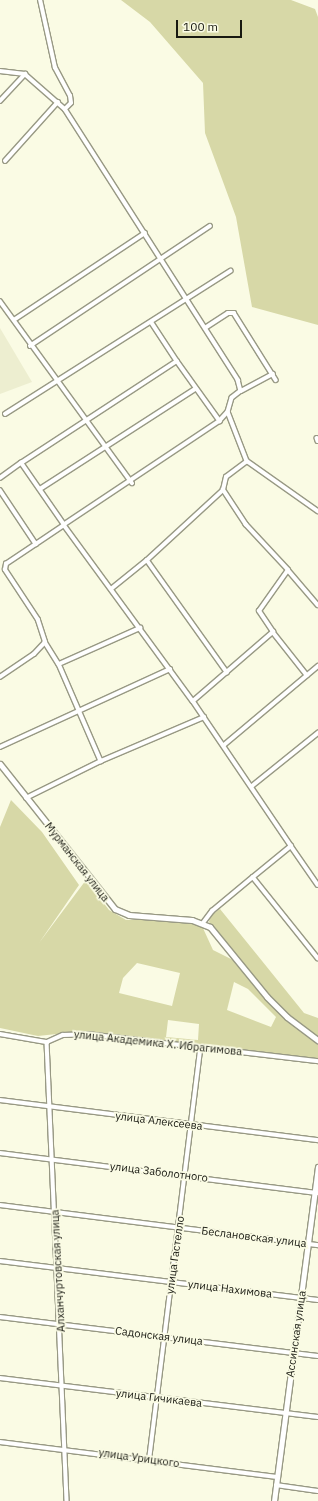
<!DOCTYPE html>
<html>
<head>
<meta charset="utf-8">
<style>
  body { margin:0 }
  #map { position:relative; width:318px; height:1501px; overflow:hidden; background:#fafbe4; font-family:"IBM Plex Sans",sans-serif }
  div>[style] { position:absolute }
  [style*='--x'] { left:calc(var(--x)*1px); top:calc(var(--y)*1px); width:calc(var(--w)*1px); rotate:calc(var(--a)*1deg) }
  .built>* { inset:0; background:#edeed0 }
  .green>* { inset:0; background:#d7d8a7 }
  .roads { filter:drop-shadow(1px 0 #989984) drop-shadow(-1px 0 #989984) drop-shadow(0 1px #989984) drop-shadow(0 -1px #989984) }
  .street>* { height:3.5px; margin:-1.75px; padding:0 1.75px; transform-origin:1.75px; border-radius:1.75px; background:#fff }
  .secondary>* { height:5px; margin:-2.5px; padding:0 2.5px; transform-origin:2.5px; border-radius:2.5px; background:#fff }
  span { translate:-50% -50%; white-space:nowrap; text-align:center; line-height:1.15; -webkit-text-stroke:3.5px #fafbe4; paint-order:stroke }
  .street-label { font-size:11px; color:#181911 }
  .scale { position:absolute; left:176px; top:20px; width:66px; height:18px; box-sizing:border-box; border:2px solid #181911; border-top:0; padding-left:5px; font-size:12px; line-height:14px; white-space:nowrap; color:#181911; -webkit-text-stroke:3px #fafbe4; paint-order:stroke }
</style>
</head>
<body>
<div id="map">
  <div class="built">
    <i style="clip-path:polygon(0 328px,32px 382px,0 394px)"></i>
  </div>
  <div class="green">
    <i style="clip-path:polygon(121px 0,291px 0,315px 9px,318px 17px,318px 325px,252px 307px,236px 217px,205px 133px,203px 83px,150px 22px)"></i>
    <i style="clip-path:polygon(evenodd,11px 800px,42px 832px,79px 885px,39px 943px,86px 880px,109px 910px,126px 920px,175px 920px,202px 926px,213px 950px,235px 961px,285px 1019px,318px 1044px,318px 1059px,84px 1031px,38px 1036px,0 1028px,0 827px,11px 800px,137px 963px,180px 973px,172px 1006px,119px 993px,123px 978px,137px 963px,11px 800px,234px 982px,248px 989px,276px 1017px,271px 1027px,227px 1010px,234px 982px,11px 800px,168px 1020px,199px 1024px,198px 1040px,166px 1037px,168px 1020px)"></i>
    <i style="clip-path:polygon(220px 909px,304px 1013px,318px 1018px,318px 1038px,288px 1016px,268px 995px,209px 922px,210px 916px)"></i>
  </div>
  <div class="roads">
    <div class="street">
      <i style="--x:0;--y:71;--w:25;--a:7"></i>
      <i style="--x:25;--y:74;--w:53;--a:41.2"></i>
      <i style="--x:65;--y:109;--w:8;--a:-45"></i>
      <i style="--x:71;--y:103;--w:7;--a:-98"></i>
      <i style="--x:70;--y:96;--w:32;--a:-118"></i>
      <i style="--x:55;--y:68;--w:70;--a:-102.4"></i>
      <i style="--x:0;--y:101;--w:37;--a:-47"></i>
      <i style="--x:65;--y:109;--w:322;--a:57.4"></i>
      <i style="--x:238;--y:380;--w:11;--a:75"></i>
      <i style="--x:241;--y:391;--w:11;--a:142"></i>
      <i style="--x:232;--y:398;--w:15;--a:106"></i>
      <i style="--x:228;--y:412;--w:12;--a:132"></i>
      <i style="--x:5;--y:161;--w:79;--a:-48.1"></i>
      <i style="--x:0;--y:301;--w:225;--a:54"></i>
      <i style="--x:14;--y:320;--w:157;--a:-33.6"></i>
      <i style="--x:152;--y:323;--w:45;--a:56.7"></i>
      <i style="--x:205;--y:328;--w:27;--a:-33"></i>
      <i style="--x:228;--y:313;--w:6;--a:0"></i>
      <i style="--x:234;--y:313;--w:79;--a:57.9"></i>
      <i style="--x:30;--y:346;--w:216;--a:-33.7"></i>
      <i style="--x:177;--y:361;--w:74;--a:54.4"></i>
      <i style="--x:220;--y:421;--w:187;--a:146.3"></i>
      <i style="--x:64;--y:525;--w:75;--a:-124.7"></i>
      <i style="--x:21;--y:463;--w:186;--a:-33.2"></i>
      <i style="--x:241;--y:391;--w:36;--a:-28"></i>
      <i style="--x:228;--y:412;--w:53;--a:68.8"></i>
      <i style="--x:247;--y:461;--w:87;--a:35.2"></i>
      <i style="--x:5;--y:414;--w:267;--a:-32.4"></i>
      <i style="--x:317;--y:438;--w:3;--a:72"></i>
      <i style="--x:0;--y:478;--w:26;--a:-36"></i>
      <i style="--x:40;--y:489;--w:184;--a:-32.8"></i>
      <i style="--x:0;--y:490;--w:65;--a:56.3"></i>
      <i style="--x:36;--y:544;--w:34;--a:-34"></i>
      <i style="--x:64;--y:525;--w:218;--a:53.8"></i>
      <i style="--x:193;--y:701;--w:175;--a:55.9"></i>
      <i style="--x:147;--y:560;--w:103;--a:-42.6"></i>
      <i style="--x:288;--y:570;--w:46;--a:49.4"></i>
      <i style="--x:111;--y:589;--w:46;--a:-38.9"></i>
      <i style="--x:147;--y:560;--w:138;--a:54.5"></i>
      <i style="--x:273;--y:632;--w:55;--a:51.7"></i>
      <i style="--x:45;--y:642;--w:26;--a:58"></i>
      <i style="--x:59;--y:664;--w:106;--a:66.6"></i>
      <i style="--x:59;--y:664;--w:89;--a:-24"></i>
      <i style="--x:0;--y:677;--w:41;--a:-34.1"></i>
      <i style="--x:34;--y:654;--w:16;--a:-47"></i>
      <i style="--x:45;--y:642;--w:23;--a:-108"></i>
      <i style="--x:38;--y:620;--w:60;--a:-123.4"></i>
      <i style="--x:5;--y:570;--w:6;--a:-81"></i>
      <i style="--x:6;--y:564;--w:36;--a:-34"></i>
      <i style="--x:193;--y:701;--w:106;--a:-40.8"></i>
      <i style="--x:273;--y:632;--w:25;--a:-124"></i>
      <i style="--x:259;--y:611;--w:50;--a:-54.7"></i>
      <i style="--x:288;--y:570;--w:62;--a:-133"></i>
      <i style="--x:246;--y:525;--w:42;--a:-123.3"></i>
      <i style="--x:223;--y:490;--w:13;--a:-77"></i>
      <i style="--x:226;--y:477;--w:26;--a:-37"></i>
      <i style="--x:224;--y:745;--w:123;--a:-40"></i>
      <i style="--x:0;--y:747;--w:187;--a:-24.6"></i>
      <i style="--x:252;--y:786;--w:85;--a:-38.8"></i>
      <i style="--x:26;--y:798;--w:84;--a:-26.3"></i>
      <i style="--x:101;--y:761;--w:112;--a:-23.1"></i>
      <i style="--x:253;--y:877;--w:49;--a:-39.2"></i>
      <i style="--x:291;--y:846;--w:47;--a:55.3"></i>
      <i style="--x:203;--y:923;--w:15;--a:-53"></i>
      <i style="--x:212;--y:911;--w:53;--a:-39.7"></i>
      <i style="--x:253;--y:877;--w:104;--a:51.3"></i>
      <i style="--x:0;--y:1034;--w:48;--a:9.7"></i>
      <i style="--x:47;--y:1042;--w:17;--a:-24"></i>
      <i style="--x:63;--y:1035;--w:24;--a:-2"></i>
      <i style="--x:87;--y:1034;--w:233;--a:6.7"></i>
      <i style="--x:47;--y:1042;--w:459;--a:87.5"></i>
      <i style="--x:0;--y:1100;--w:321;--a:7.2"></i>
      <i style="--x:0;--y:1153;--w:321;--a:7.2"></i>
      <i style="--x:0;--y:1205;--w:321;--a:7.2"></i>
      <i style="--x:0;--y:1261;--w:320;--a:7"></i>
      <i style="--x:0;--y:1317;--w:320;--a:7"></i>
      <i style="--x:0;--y:1378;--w:320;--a:7"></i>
      <i style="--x:0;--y:1442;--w:279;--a:7.2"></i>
      <i style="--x:149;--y:1460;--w:414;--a:-82.9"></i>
      <i style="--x:276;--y:1485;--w:42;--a:8.1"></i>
    </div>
    <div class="secondary">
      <i style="--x:0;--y:764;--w:185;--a:51.6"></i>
      <i style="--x:115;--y:909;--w:15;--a:23"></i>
      <i style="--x:129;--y:915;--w:63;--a:4.5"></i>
      <i style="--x:192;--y:920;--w:19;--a:21"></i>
      <i style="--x:210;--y:927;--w:90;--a:50.8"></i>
      <i style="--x:267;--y:997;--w:28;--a:45"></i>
      <i style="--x:287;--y:1017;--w:39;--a:37"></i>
      <i style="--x:274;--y:1501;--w:337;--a:-82.5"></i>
    </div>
  </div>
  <div class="street-label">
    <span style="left:77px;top:862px;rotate:52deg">Мурманская улица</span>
    <span style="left:158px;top:1043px;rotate:6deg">улица Академика Х. Ибрагимова</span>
    <span style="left:159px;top:1121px;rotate:7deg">улица Алексеева</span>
    <span style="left:159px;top:1172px;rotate:7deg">улица Заболотного</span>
    <span style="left:254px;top:1237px;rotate:7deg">Беслановская улица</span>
    <span style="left:175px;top:1255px;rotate:-82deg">улица Гастелло</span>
    <span style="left:58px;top:1271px;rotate:-93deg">Алханчуртовская улица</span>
    <span style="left:230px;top:1289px;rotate:7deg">улица Нахимова</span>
    <span style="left:296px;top:1334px;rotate:-82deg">Ассинская улица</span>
    <span style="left:159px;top:1336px;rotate:7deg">Садонская улица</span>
    <span style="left:159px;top:1398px;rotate:7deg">улица Гичикаева</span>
    <span style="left:139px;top:1458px;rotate:8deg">улица Урицкого</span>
  </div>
  <div class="scale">100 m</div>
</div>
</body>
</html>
